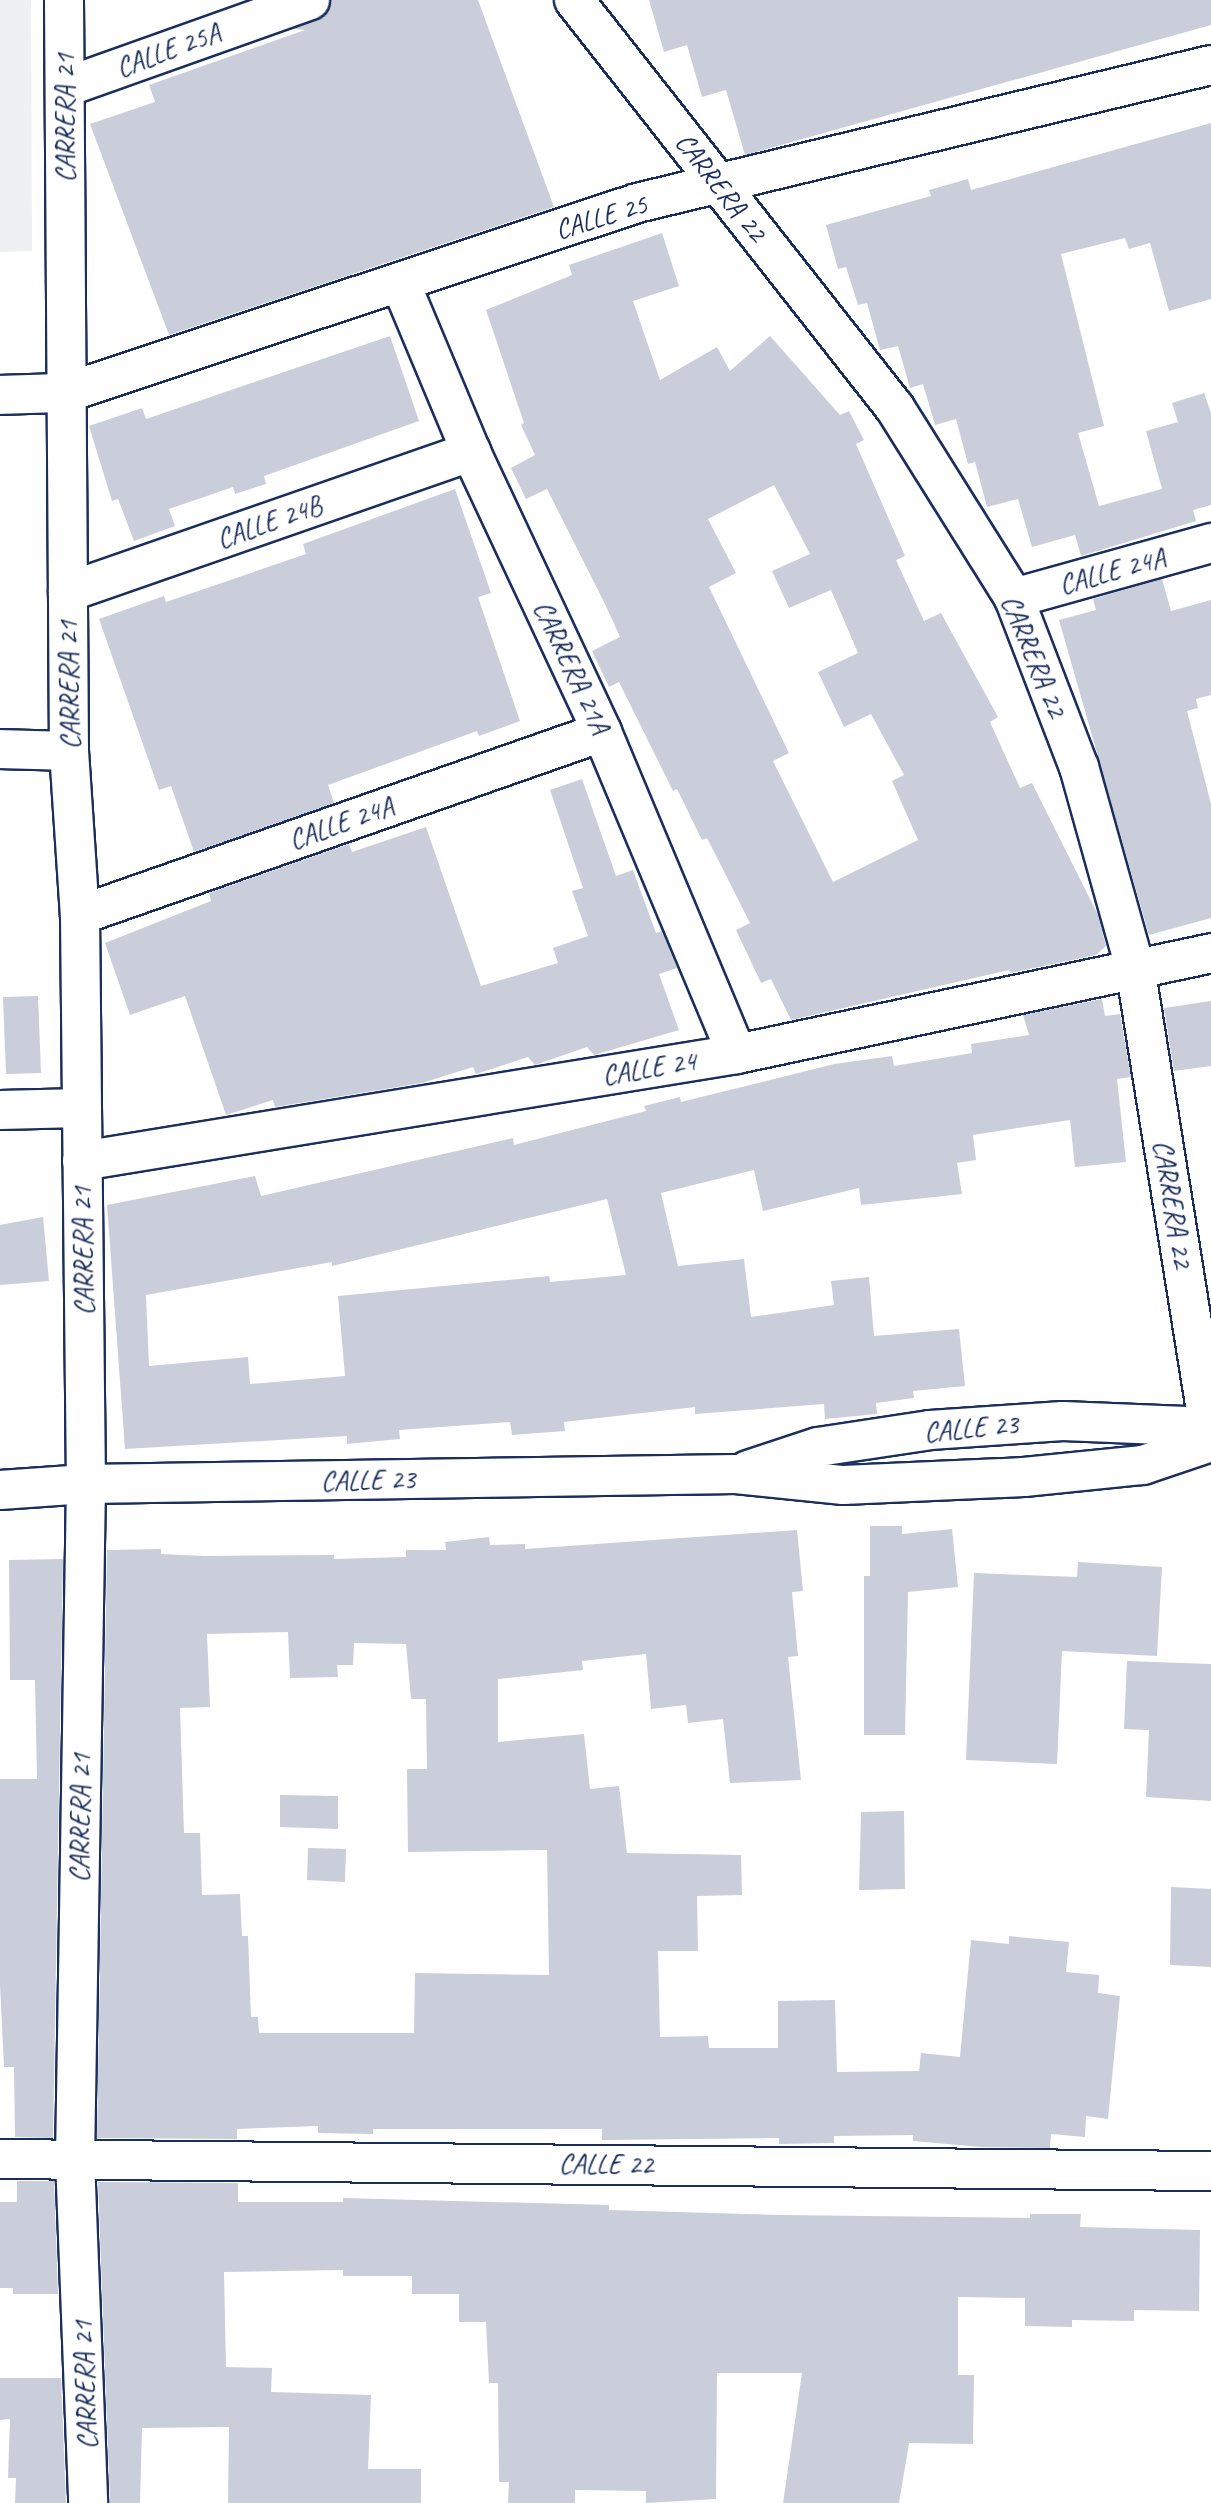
<!DOCTYPE html>
<html>
<head>
<meta charset="utf-8">
<style>
  body { margin:0 }
  #map { position:relative; width:1211px; height:2503px; overflow:hidden; background:#fff; font-family:Caveat,sans-serif }
  div>[style] { position:absolute }
  [style*='--x'] { left:calc(var(--x)*1px); top:calc(var(--y)*1px); width:calc(var(--w)*1px); rotate:calc(var(--a)*1deg) }
  .built>* { inset:0; background:#eff0f4 }
  .building>* { inset:0; background:#caceda }
  .roads { filter:drop-shadow(2px 0 #1b2f5e) drop-shadow(-2px 0 #1b2f5e) drop-shadow(0 2px #1b2f5e) drop-shadow(0 -2px #1b2f5e) }
  .minor>* { height:38px; margin:-19px; padding:0 19px; transform-origin:19px; border-radius:19px; background:#fff }
  .tertiary>* { height:38px; margin:-19px; padding:0 19px; transform-origin:19px; border-radius:19px; background:#fff }
  span { translate:-50% -50%; white-space:nowrap; text-align:center; line-height:1.15; -webkit-text-stroke:7px #fff; paint-order:stroke }
  .street-label { font-size:28px; color:#1b2f5e }
</style>
</head>
<body>
<div id="map">
  <div class="built">
    <i style="clip-path:polygon(0 0,31px 0,32px 251px,0 252px)"></i>
  </div>
  <div class="building">
    <i style="clip-path:polygon(331px 0,478px 0,554px 207px,169px 335px,90px 124px,155px 102px,149px 85px,305px 30px,294px 29px,326px 15px)"></i>
    <i style="clip-path:polygon(649px 0,1211px 0,1211px 25px,745px 155px,726px 90px,702px 97px,687px 45px,664px 52px)"></i>
    <i style="clip-path:polygon(1211px 123px,1211px 299px,1169px 311px,1150px 243px,1129px 249px,1125px 238px,1061px 254px,1104px 426px,1078px 433px,1099px 506px,1162px 489px,1146px 431px,1178px 422px,1172px 403px,1204px 393px,1211px 413px,1211px 505px,1193px 510px,1196px 521px,1081px 556px,1075px 535px,1032px 547px,1018px 499px,987px 507px,975px 462px,968px 464px,956px 419px,935px 425px,923px 384px,910px 388px,898px 346px,880px 350px,867px 303px,858px 305px,846px 267px,838px 269px,826px 225px,931px 196px,929px 190px,968px 179px,971px 190px)"></i>
    <i style="clip-path:polygon(evenodd,662px 233px,679px 286px,633px 301px,660px 380px,717px 347px,730px 371px,770px 336px,840px 415px,849px 411px,864px 440px,856px 444px,905px 556px,896px 560px,924px 621px,941px 613px,998px 717px,990px 722px,1020px 788px,1032px 783px,1098px 915px,1106px 946px,1096px 955px,1010px 973px,1009px 970px,791px 1020px,771px 979px,761px 983px,736px 930px,750px 923px,707px 838px,702px 840px,677px 789px,673px 791px,619px 682px,609px 687px,592px 651px,620px 637px,604px 602px,547px 489px,526px 499px,511px 468px,535px 455px,521px 425px,524px 423px,486px 310px,572px 275px,569px 265px,662px 233px,774px 485px,810px 554px,772px 571px,789px 608px,831px 590px,858px 653px,818px 672px,844px 727px,871px 714px,904px 775px,892px 781px,918px 840px,833px 882px,773px 761px,789px 753px,709px 587px,736px 573px,708px 519px,774px 485px)"></i>
    <i style="clip-path:polygon(390px 336px,419px 421px,264px 476px,266px 484px,235px 494px,233px 487px,169px 509px,175px 526px,134px 541px,118px 499px,112px 501px,89px 426px,142px 408px,146px 419px)"></i>
    <i style="clip-path:polygon(455px 489px,491px 593px,478px 597px,520px 721px,479px 736px,477px 731px,328px 785px,334px 803px,194px 852px,171px 786px,159px 790px,99px 619px,164px 596px,166px 602px,306px 554px,303px 544px)"></i>
    <i style="clip-path:polygon(1162px 579px,1171px 611px,1211px 600px,1211px 695px,1196px 699px,1198px 708px,1187px 711px,1211px 804px,1211px 918px,1149px 935px,1059px 620px,1096px 610px,1093px 599px)"></i>
    <i style="clip-path:polygon(582px 779px,616px 876px,633px 870px,656px 933px,662px 931px,677px 968px,659px 974px,679px 1030px,594px 1055px,587px 1047px,535px 1065px,528px 1057px,476px 1074px,473px 1067px,422px 1083px,275px 1107px,273px 1100px,226px 1115px,185px 996px,130px 1015px,105px 943px,211px 901px,209px 893px,349px 844px,352px 852px,426px 827px,481px 986px,558px 963px,553px 948px,588px 936px,572px 891px,583px 888px,550px 790px)"></i>
    <i style="clip-path:polygon(38px 996px,41px 1073px,6px 1074px,3px 997px)"></i>
    <i style="clip-path:polygon(evenodd,1102px 999px,1105px 1016px,1120px 1014px,1131px 1077px,1117px 1079px,1126px 1162px,1075px 1167px,1070px 1120px,973px 1135px,976px 1160px,957px 1163px,962px 1194px,861px 1205px,859px 1188px,763px 1211px,754px 1170px,661px 1193px,678px 1266px,744px 1259px,751px 1317px,834px 1305px,831px 1281px,869px 1277px,874px 1336px,959px 1329px,965px 1386px,913px 1391px,914px 1398px,876px 1403px,877px 1414px,825px 1419px,824px 1404px,695px 1414px,695px 1407px,564px 1422px,565px 1431px,512px 1435px,510px 1422px,399px 1430px,400px 1439px,347px 1444px,347px 1436px,125px 1449px,107px 1205px,255px 1176px,261px 1196px,513px 1138px,514px 1145px,646px 1111px,644px 1106px,680px 1097px,681px 1102px,834px 1064px,892px 1056px,894px 1066px,972px 1053px,971px 1044px,1029px 1035px,1023px 1015px,1102px 999px,607px 1199px,626px 1275px,550px 1282px,549px 1276px,338px 1296px,345px 1376px,250px 1384px,248px 1357px,149px 1366px,146px 1295px,332px 1262px,332px 1266px,607px 1199px)"></i>
    <i style="clip-path:polygon(1211px 1001px,1211px 1066px,1174px 1071px,1164px 1008px)"></i>
    <i style="clip-path:polygon(43px 1217px,49px 1281px,0 1285px,0 1225px)"></i>
    <i style="clip-path:polygon(870px 1526px,902px 1526px,902px 1534px,952px 1529px,958px 1587px,908px 1592px,905px 1735px,864px 1735px,864px 1576px,870px 1576px)"></i>
    <i style="clip-path:polygon(evenodd,797px 1530px,803px 1591px,792px 1592px,798px 1656px,788px 1657px,801px 1780px,730px 1783px,723px 1719px,688px 1723px,686px 1705px,651px 1709px,646px 1654px,582px 1661px,583px 1670px,498px 1679px,498px 1742px,584px 1734px,590px 1789px,619px 1786px,627px 1853px,741px 1855px,742px 1895px,697px 1896px,698px 1951px,658px 1951px,660px 2037px,708px 2036px,709px 2048px,778px 2048px,778px 2001px,835px 2000px,837px 2072px,919px 2071px,921px 2053px,960px 2057px,971px 1940px,1009px 1944px,1009px 1936px,1069px 1942px,1066px 1972px,1099px 1975px,1098px 1993px,1120px 1996px,1108px 2119px,1086px 2116px,1085px 2137px,1051px 2134px,1050px 2148px,981px 2147px,913px 2141px,913px 2135px,834px 2136px,834px 2143px,779px 2144px,779px 2138px,602px 2140px,602px 2129px,373px 2129px,373px 2134px,318px 2133px,318px 2126px,237px 2129px,237px 2139px,97px 2138px,107px 1550px,161px 1549px,161px 1554px,204px 1556px,334px 1555px,334px 1559px,406px 1557px,406px 1550px,446px 1550px,445px 1542px,489px 1537px,490px 1545px,525px 1544px,525px 1549px,797px 1530px,288px 1632px,290px 1678px,338px 1677px,337px 1665px,353px 1665px,354px 1643px,406px 1644px,411px 1699px,426px 1699px,427px 1769px,407px 1769px,408px 1852px,547px 1850px,549px 1975px,415px 1973px,414px 2033px,259px 2033px,258px 2017px,251px 2017px,248px 1936px,242px 1936px,240px 1894px,202px 1895px,200px 1833px,184px 1833px,180px 1708px,210px 1707px,207px 1634px,288px 1632px)"></i>
    <i style="clip-path:polygon(63px 1559px,53px 2138px,15px 2137px,14px 2067px,4px 2067px,0 1984px,0 1779px,37px 1779px,35px 1680px,10px 1680px,9px 1560px)"></i>
    <i style="clip-path:polygon(1078px 1562px,1162px 1567px,1157px 1656px,1062px 1651px,1057px 1764px,966px 1760px,974px 1573px,1077px 1577px)"></i>
    <i style="clip-path:polygon(1127px 1661px,1211px 1664px,1211px 1801px,1146px 1797px,1149px 1730px,1124px 1729px)"></i>
    <i style="clip-path:polygon(280px 1795px,338px 1796px,338px 1829px,280px 1827px)"></i>
    <i style="clip-path:polygon(904px 1811px,905px 1889px,859px 1890px,861px 1812px)"></i>
    <i style="clip-path:polygon(308px 1848px,346px 1849px,345px 1882px,307px 1880px)"></i>
    <i style="clip-path:polygon(1171px 1887px,1211px 1889px,1211px 1967px,1170px 1965px)"></i>
    <i style="clip-path:polygon(17px 2181px,54px 2181px,58px 2294px,13px 2294px,13px 2288px,0 2288px,0 2202px,17px 2202px)"></i>
    <i style="clip-path:polygon(98px 2182px,238px 2183px,238px 2202px,343px 2202px,343px 2198px,609px 2205px,609px 2210px,782px 2215px,1030px 2218px,1030px 2214px,1081px 2214px,1080px 2227px,1200px 2230px,1199px 2311px,1134px 2310px,1134px 2321px,1072px 2320px,1072px 2327px,1025px 2326px,1025px 2298px,958px 2297px,958px 2375px,974px 2375px,973px 2444px,909px 2443px,899px 2503px,783px 2503px,802px 2373px,717px 2373px,716px 2499px,646px 2503px,646px 2491px,575px 2490px,575px 2503px,508px 2503px,509px 2482px,499px 2482px,498px 2383px,489px 2383px,486px 2322px,459px 2322px,459px 2294px,412px 2294px,412px 2276px,343px 2276px,343px 2270px,224px 2272px,226px 2367px,272px 2368px,271px 2392px,371px 2395px,368px 2469px,421px 2469px,421px 2503px,228px 2503px,229px 2427px,142px 2428px,140px 2503px,110px 2503px)"></i>
    <i style="clip-path:polygon(0 2378px,61px 2378px,66px 2503px,15px 2503px,16px 2478px,8px 2478px,10px 2419px,0 2420px)"></i>
  </div>
  <div class="roads">
    <div class="minor">
      <i style="--x:64;--y:0;--w:751;--a:89.62"></i>
      <i style="--x:69;--y:751;--w:164;--a:86.2"></i>
      <i style="--x:80;--y:915;--w:569;--a:89.4"></i>
      <i style="--x:86;--y:1484;--w:675;--a:90.93"></i>
      <i style="--x:75;--y:2159;--w:344;--a:87.8"></i>
      <i style="--x:574;--y:0;--w:519;--a:51.81"></i>
      <i style="--x:895;--y:408;--w:224;--a:57.9"></i>
      <i style="--x:1014;--y:598;--w:181;--a:69"></i>
      <i style="--x:1079;--y:767;--w:208;--a:74.4"></i>
      <i style="--x:1135;--y:967;--w:478;--a:80.9"></i>
      <i style="--x:66;--y:87;--w:259;--a:-19.6"></i>
      <i style="--x:400;--y:282;--w:184;--a:67.3"></i>
      <i style="--x:471;--y:452;--w:309;--a:64.9"></i>
      <i style="--x:602;--y:732;--w:349;--a:67.3"></i>
      <i style="--x:0;--y:395;--w:65;--a:-1.8"></i>
      <i style="--x:65;--y:393;--w:603;--a:-18.37"></i>
      <i style="--x:637;--y:203;--w:590;--a:-13.52"></i>
      <i style="--x:68;--y:592;--w:427;--a:-19.2"></i>
      <i style="--x:1014;--y:598;--w:205;--a:-15.6"></i>
      <i style="--x:0;--y:749;--w:69;--a:1.7"></i>
      <i style="--x:80;--y:915;--w:553;--a:-19.32"></i>
      <i style="--x:0;--y:1110;--w:81;--a:-1.4"></i>
      <i style="--x:82;--y:1161;--w:664;--a:-9.28"></i>
      <i style="--x:737;--y:1054;--w:485;--a:-12"></i>
      <i style="--x:0;--y:2159;--w:1211;--a:0.57"></i>
    </div>
    <div class="tertiary">
      <i style="--x:748;--y:1470;--w:74;--a:-18.2"></i>
      <i style="--x:818;--y:1447;--w:113;--a:-8.6"></i>
      <i style="--x:930;--y:1430;--w:133;--a:-3.9"></i>
      <i style="--x:1063;--y:1421;--w:148;--a:2.3"></i>
      <i style="--x:0;--y:1490;--w:86;--a:-4"></i>
      <i style="--x:86;--y:1484;--w:650;--a:-0.88"></i>
      <i style="--x:736;--y:1474;--w:108;--a:5.9"></i>
      <i style="--x:843;--y:1485;--w:181;--a:-2.5"></i>
      <i style="--x:1024;--y:1477;--w:120;--a:-5.8"></i>
      <i style="--x:1143;--y:1465;--w:72;--a:-18.7"></i>
    </div>
  </div>
  <div class="street-label">
    <span style="left:168px;top:50px;rotate:-20deg">CALLE 25A</span>
    <span style="left:65px;top:118px;rotate:-90deg">CARRERA 21</span>
    <span style="left:721px;top:187px;rotate:52deg">CARRERA 22</span>
    <span style="left:601px;top:217px;rotate:-17deg">CALLE 25</span>
    <span style="left:269px;top:522px;rotate:-19deg">CALLE 24B</span>
    <span style="left:1112px;top:571px;rotate:-15deg">CALLE 24A</span>
    <span style="left:1034px;top:656px;rotate:68deg">CARRERA 22</span>
    <span style="left:572px;top:667px;rotate:65deg">CARRERA 21A</span>
    <span style="left:69px;top:685px;rotate:-91deg">CARRERA 21</span>
    <span style="left:341px;top:823px;rotate:-19deg">CALLE 24A</span>
    <span style="left:649px;top:1068px;rotate:-9deg">CALLE 24</span>
    <span style="left:1173px;top:1204px;rotate:81deg">CARRERA 22</span>
    <span style="left:83px;top:1251px;rotate:-91deg">CARRERA 21</span>
    <span style="left:971px;top:1428px;rotate:-5deg">CALLE 23</span>
    <span style="left:368px;top:1480px;rotate:-1deg">CALLE 23</span>
    <span style="left:80px;top:1818px;rotate:-89deg">CARRERA 21</span>
    <span style="left:606px;top:2164px;rotate:1deg">CALLE 22</span>
    <span style="left:85px;top:2385px;rotate:-92deg">CARRERA 21</span>
  </div>
</div>
</body>
</html>
